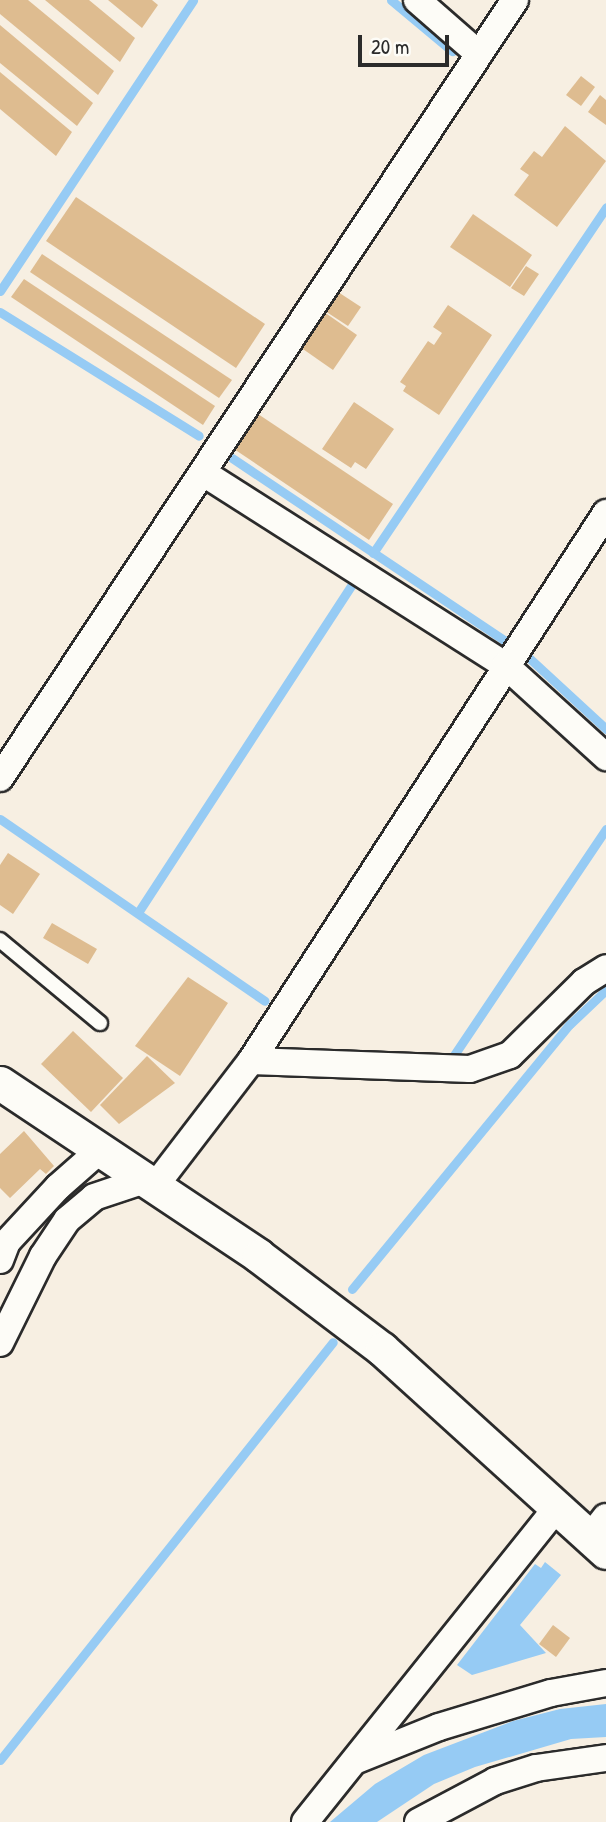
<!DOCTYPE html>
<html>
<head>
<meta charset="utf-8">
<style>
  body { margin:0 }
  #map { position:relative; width:606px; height:1822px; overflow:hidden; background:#f7efe2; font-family:"Patrick Hand",sans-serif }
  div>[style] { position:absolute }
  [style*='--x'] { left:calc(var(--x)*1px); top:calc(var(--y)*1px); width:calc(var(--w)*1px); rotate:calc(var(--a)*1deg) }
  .water>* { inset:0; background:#96cbf4 }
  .stream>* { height:9px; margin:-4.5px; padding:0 4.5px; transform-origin:4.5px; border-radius:4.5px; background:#96cbf4 }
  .building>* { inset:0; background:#debc90 }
  .roads { filter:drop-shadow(2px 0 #2b2b2b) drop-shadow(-2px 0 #2b2b2b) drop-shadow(0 2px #2b2b2b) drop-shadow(0 -2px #2b2b2b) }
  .service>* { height:14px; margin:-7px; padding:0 7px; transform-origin:7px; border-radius:7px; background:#fdfcf7 }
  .minor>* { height:26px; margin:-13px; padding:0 13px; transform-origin:13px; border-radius:13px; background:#fdfcf7 }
  .tertiary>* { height:33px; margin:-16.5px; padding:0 16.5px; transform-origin:16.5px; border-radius:16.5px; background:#fdfcf7 }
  span { translate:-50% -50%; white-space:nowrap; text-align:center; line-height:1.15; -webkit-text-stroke:7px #fdfcf7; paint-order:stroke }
  .scale { position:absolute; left:358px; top:35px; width:91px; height:32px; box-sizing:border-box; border:4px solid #2b2b2b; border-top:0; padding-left:9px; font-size:21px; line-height:24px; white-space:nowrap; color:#2b2b2b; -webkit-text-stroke:5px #fdfcf7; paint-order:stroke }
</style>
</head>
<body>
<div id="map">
  <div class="water">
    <i style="clip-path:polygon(545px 1562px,561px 1575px,520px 1625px,546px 1653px,472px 1675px,457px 1665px,535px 1564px,541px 1568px)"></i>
    <i style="clip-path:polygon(606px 1704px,606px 1737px,571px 1739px,475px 1767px,434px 1784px,377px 1822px,330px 1822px,375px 1784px,424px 1755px,513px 1721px,560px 1709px)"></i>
  </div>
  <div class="stream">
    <i style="--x:391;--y:0;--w:80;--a:39.9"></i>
    <i style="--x:0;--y:291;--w:349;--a:-56.4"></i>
    <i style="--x:0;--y:312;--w:234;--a:31.9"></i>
    <i style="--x:232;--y:458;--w:329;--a:33.8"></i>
    <i style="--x:373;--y:553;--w:417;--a:-56"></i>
    <i style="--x:527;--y:656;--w:108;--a:42.7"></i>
    <i style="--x:0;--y:819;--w:321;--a:34.5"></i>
    <i style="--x:139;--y:911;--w:388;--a:-56.9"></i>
    <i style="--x:452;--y:1058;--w:276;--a:-56.1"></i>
    <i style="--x:352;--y:1289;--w:343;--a:-50.6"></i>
    <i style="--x:570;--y:1024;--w:50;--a:-43.4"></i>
    <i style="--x:0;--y:1760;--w:534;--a:-51.46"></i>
  </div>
  <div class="building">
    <i style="clip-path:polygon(0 0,28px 0,114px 71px,98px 95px,0 14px)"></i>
    <i style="clip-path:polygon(45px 0,89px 0,135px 38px,120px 62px)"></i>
    <i style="clip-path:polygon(108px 0,152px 0,158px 5px,142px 28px)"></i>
    <i style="clip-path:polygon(0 25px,93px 103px,77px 126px,0 63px)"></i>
    <i style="clip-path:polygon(0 72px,72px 132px,56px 156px,0 109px)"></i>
    <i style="clip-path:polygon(581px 76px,595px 87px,581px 106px,566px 95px)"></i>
    <i style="clip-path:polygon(600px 95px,606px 100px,606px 125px,588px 112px)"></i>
    <i style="clip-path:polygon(565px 126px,606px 161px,557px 227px,514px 195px,529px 175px,520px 169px,534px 151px,542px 157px)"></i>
    <i style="clip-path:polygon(76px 197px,265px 324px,236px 368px,46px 241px)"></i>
    <i style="clip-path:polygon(473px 214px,532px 255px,510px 287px,450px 247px)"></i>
    <i style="clip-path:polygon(42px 254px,232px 380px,219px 398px,30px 272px)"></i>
    <i style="clip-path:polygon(526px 266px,539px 274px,524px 296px,511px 288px)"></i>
    <i style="clip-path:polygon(24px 279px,215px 406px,203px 425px,11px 297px)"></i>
    <i style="clip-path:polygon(338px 292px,361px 307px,348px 326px,325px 311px)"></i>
    <i style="clip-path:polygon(448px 305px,492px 335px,439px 415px,403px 391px,406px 386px,400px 382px,428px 341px,434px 345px,442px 333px,433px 327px)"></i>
    <i style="clip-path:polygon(324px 312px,357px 335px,333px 370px,300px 347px)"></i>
    <i style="clip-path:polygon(354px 402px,394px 429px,366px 469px,355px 462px,351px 468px,322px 449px)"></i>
    <i style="clip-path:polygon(258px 414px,393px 504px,369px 540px,234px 449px)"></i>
    <i style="clip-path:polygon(8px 853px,40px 874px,13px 914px,0 905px,0 865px)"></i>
    <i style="clip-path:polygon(52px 923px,97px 949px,88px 964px,43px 938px)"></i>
    <i style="clip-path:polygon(188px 977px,228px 1003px,180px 1076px,135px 1046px)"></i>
    <i style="clip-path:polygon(73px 1031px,123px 1078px,91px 1112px,41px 1064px)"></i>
    <i style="clip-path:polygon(147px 1056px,175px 1083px,119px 1124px,100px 1105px)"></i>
    <i style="clip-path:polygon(24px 1131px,54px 1166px,46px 1174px,40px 1169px,10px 1198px,0 1188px,0 1154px)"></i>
    <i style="clip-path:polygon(553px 1625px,570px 1638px,556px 1657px,539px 1644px)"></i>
  </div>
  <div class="roads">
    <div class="service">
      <i style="--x:0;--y:940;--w:130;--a:39.7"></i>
    </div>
    <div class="minor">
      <i style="--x:417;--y:0;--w:82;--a:41.1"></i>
      <i style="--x:205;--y:474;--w:356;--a:32.5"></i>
      <i style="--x:505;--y:665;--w:137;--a:42.3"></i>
      <i style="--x:0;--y:778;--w:933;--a:-56.5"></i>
      <i style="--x:251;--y:1061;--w:219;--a:2.1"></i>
      <i style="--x:470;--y:1069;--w:42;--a:-19.3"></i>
      <i style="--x:510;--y:1055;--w:104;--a:-44.6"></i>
      <i style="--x:584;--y:982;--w:26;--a:-32"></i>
      <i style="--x:155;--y:1186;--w:158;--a:-52.5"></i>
      <i style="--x:251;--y:1061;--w:653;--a:-57.06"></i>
      <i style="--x:0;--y:1260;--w:19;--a:-69"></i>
      <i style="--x:7;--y:1242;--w:75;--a:-47.2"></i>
      <i style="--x:58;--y:1187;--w:56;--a:-41.4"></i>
      <i style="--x:0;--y:1343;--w:97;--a:-63.7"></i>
      <i style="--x:43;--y:1256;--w:43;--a:-56.3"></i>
      <i style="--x:67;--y:1220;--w:35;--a:-40"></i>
      <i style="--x:94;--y:1197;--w:54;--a:-18.4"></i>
      <i style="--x:591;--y:1536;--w:24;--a:-52"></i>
      <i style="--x:357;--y:1760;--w:88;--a:-21.9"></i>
      <i style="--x:439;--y:1727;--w:117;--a:-16.9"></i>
      <i style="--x:551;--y:1693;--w:56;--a:-10.3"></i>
      <i style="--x:305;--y:1822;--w:405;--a:-51.3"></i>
      <i style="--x:418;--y:1822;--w:87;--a:-28"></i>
      <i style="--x:495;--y:1781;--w:43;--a:-17.6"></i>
      <i style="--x:536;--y:1768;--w:71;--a:-8.1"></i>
    </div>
    <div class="tertiary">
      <i style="--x:0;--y:1083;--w:311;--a:33.7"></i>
      <i style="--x:259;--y:1256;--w:154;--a:37.1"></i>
      <i style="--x:382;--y:1349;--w:302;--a:42.2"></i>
    </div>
  </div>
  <div class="scale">20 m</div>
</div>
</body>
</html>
